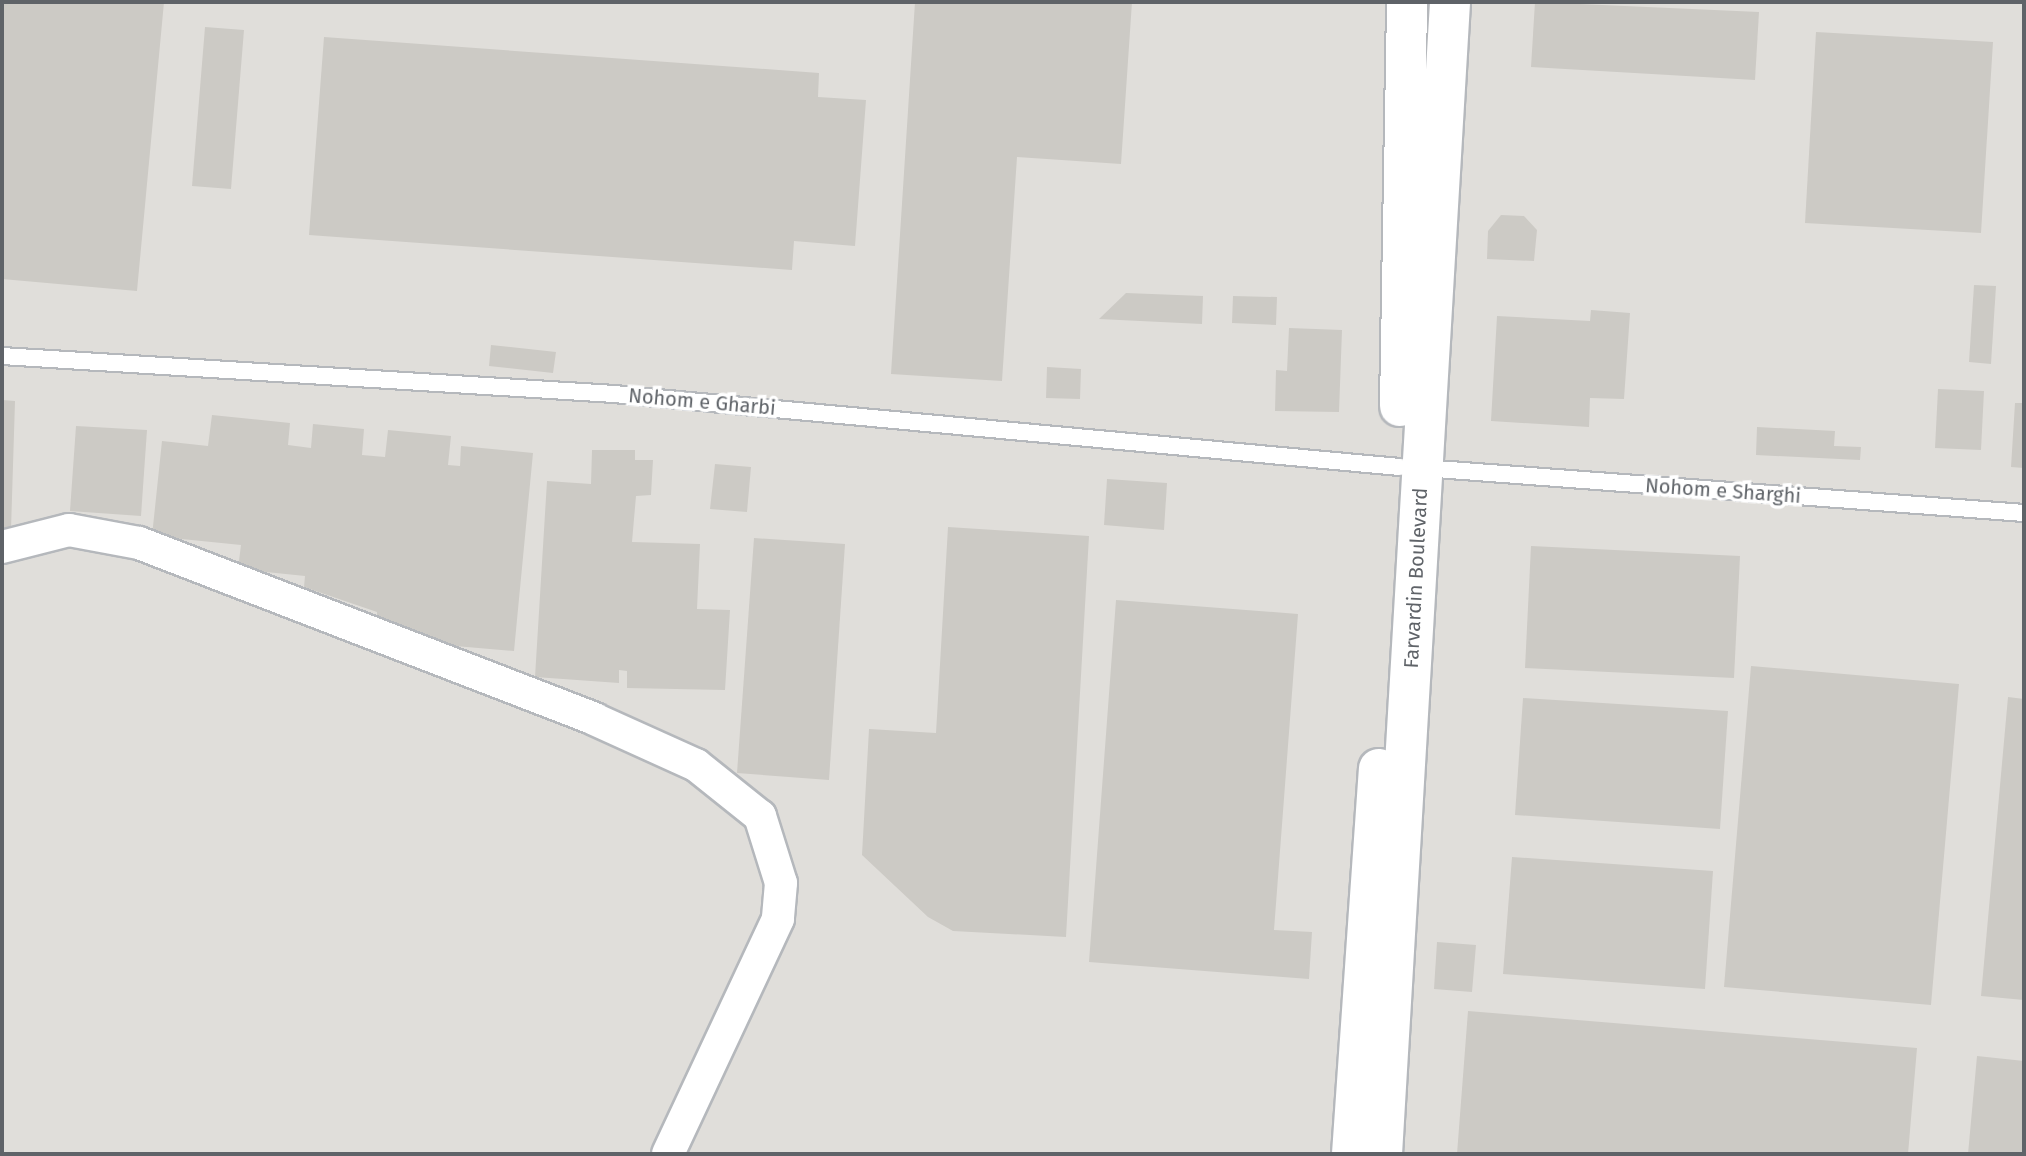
<!DOCTYPE html>
<html>
<head>
<meta charset="utf-8">
<style>
  body { margin:0 }
  #map { position:relative; width:2026px; height:1156px; overflow:hidden; background:#f1efe8; font-family:"Fira Sans",sans-serif }
  div>[style] { position:absolute }
  [style*='--x'] { left:calc(var(--x)*1px); top:calc(var(--y)*1px); width:calc(var(--w)*1px); rotate:calc(var(--a)*1deg) }
  .industrial>* { inset:0; background:#e0deda }
  .building>* { inset:0; background:#cccac5 }
  .roads { filter:drop-shadow(2px 0 #b5b8bc) drop-shadow(-2px 0 #b5b8bc) drop-shadow(0 2px #b5b8bc) drop-shadow(0 -2px #b5b8bc) }
  .service>* { height:16px; margin:-8px; padding:0 8px; transform-origin:8px; border-radius:8px; background:#fff }
  .minor>* { height:32px; margin:-16px; padding:0 16px; transform-origin:16px; border-radius:16px; background:#fff }
  .tertiary>* { height:40px; margin:-20px; padding:0 20px; transform-origin:20px; border-radius:20px; background:#fff }
  span { translate:-50% -50%; white-space:nowrap; text-align:center; line-height:1.15; -webkit-text-stroke:7px #fff; paint-order:stroke }
  .street-label { font-size:20px; color:#5f6368 }
  .frame { position:absolute; inset:0; border:4px solid #5f6368; pointer-events:none }
</style>
</head>
<body>
<div id="map">
  <div class="industrial">
    <i style="clip-path:polygon(2px 2px,2024px 2px,2024px 1154px,2px 1154px)"></i>
  </div>
  <div class="building">
    <i style="clip-path:polygon(2px 2px,164px 2px,137px 291px,2px 279px)"></i>
    <i style="clip-path:polygon(915px 2px,1132px 2px,1121px 164px,1017px 157px,1002px 381px,891px 374px)"></i>
    <i style="clip-path:polygon(1535px 2px,1759px 12px,1755px 80px,1531px 67px)"></i>
    <i style="clip-path:polygon(205px 27px,244px 30px,231px 189px,192px 186px)"></i>
    <i style="clip-path:polygon(1816px 32px,1993px 42px,1981px 233px,1805px 223px)"></i>
    <i style="clip-path:polygon(324px 37px,819px 73px,818px 97px,866px 100px,855px 246px,794px 241px,792px 270px,309px 235px)"></i>
    <i style="clip-path:polygon(1501px 215px,1524px 216px,1537px 230px,1534px 261px,1487px 259px,1488px 231px)"></i>
    <i style="clip-path:polygon(1974px 285px,1996px 286px,1991px 364px,1969px 362px)"></i>
    <i style="clip-path:polygon(1126px 293px,1203px 296px,1202px 324px,1099px 319px)"></i>
    <i style="clip-path:polygon(1233px 296px,1277px 297px,1276px 325px,1232px 323px)"></i>
    <i style="clip-path:polygon(1591px 310px,1630px 313px,1624px 399px,1590px 398px,1589px 427px,1491px 421px,1497px 316px,1590px 321px)"></i>
    <i style="clip-path:polygon(1289px 328px,1342px 330px,1339px 412px,1275px 411px,1276px 370px,1287px 371px)"></i>
    <i style="clip-path:polygon(491px 345px,556px 352px,553px 373px,489px 366px)"></i>
    <i style="clip-path:polygon(1047px 367px,1081px 369px,1080px 399px,1046px 398px)"></i>
    <i style="clip-path:polygon(1938px 389px,1984px 391px,1981px 450px,1935px 448px)"></i>
    <i style="clip-path:polygon(2px 400px,15px 401px,11px 529px,2px 532px)"></i>
    <i style="clip-path:polygon(2015px 403px,2024px 403px,2024px 468px,2011px 467px)"></i>
    <i style="clip-path:polygon(212px 415px,290px 423px,288px 445px,311px 448px,313px 424px,364px 429px,362px 455px,385px 457px,388px 430px,451px 436px,448px 465px,460px 466px,461px 446px,533px 453px,514px 651px,432px 644px,377px 622px,377px 612px,304px 587px,305px 576px,238px 569px,241px 545px,152px 536px,162px 441px,208px 446px)"></i>
    <i style="clip-path:polygon(76px 426px,147px 430px,141px 516px,70px 511px)"></i>
    <i style="clip-path:polygon(1757px 427px,1835px 431px,1834px 446px,1861px 447px,1860px 460px,1756px 455px)"></i>
    <i style="clip-path:polygon(592px 450px,635px 450px,635px 460px,653px 460px,651px 495px,636px 496px,632px 542px,700px 544px,697px 609px,730px 610px,725px 690px,627px 688px,627px 671px,619px 670px,619px 683px,535px 677px,547px 481px,591px 484px)"></i>
    <i style="clip-path:polygon(715px 464px,751px 467px,747px 512px,710px 509px)"></i>
    <i style="clip-path:polygon(1107px 479px,1167px 483px,1164px 530px,1104px 525px)"></i>
    <i style="clip-path:polygon(948px 527px,1089px 536px,1066px 937px,953px 931px,928px 917px,862px 855px,869px 729px,936px 733px)"></i>
    <i style="clip-path:polygon(754px 538px,845px 544px,829px 780px,737px 773px)"></i>
    <i style="clip-path:polygon(1531px 546px,1740px 556px,1734px 678px,1525px 668px)"></i>
    <i style="clip-path:polygon(1116px 600px,1298px 614px,1274px 930px,1312px 932px,1309px 979px,1089px 962px)"></i>
    <i style="clip-path:polygon(1751px 666px,1959px 684px,1931px 1005px,1724px 987px)"></i>
    <i style="clip-path:polygon(2008px 697px,2024px 699px,2024px 1000px,1981px 996px)"></i>
    <i style="clip-path:polygon(1523px 698px,1728px 711px,1720px 829px,1515px 815px)"></i>
    <i style="clip-path:polygon(1512px 857px,1713px 871px,1705px 989px,1503px 974px)"></i>
    <i style="clip-path:polygon(1437px 942px,1476px 945px,1472px 992px,1434px 989px)"></i>
    <i style="clip-path:polygon(1468px 1011px,1917px 1048px,1908px 1154px,1457px 1154px)"></i>
    <i style="clip-path:polygon(1977px 1056px,2024px 1061px,2024px 1154px,1968px 1154px)"></i>
  </div>
  <div class="roads">
    <div class="service">
      <i style="--x:2;--y:356;--w:613;--a:3.55"></i>
      <i style="--x:614;--y:394;--w:789;--a:5.31"></i>
      <i style="--x:1423;--y:468;--w:603;--a:4.28"></i>
    </div>
    <div class="minor">
      <i style="--x:2;--y:547;--w:69;--a:-14.2"></i>
      <i style="--x:69;--y:530;--w:71;--a:10.5"></i>
      <i style="--x:139;--y:543;--w:488;--a:21.1"></i>
      <i style="--x:594;--y:719;--w:112;--a:24.3"></i>
      <i style="--x:696;--y:765;--w:82;--a:38.6"></i>
      <i style="--x:760;--y:816;--w:70;--a:72.6"></i>
      <i style="--x:781;--y:883;--w:36;--a:95"></i>
      <i style="--x:778;--y:919;--w:259;--a:115.1"></i>
    </div>
    <div class="tertiary">
      <i style="--x:1400;--y:406;--w:404;--a:-89"></i>
      <i style="--x:1352;--y:1154;--w:386;--a:-86"></i>
      <i style="--x:1382;--y:1154;--w:1154;--a:-86.62"></i>
    </div>
  </div>
  <div class="street-label">
    <span style="left:702px;top:402px;rotate:5deg">Nohom e Gharbi</span>
    <span style="left:1723px;top:491px;rotate:4deg">Nohom e Sharghi</span>
    <span style="left:1416px;top:578px;rotate:-87deg">Farvardin Boulevard</span>
  </div>
  <div class="frame"></div>
</div>
</body>
</html>
